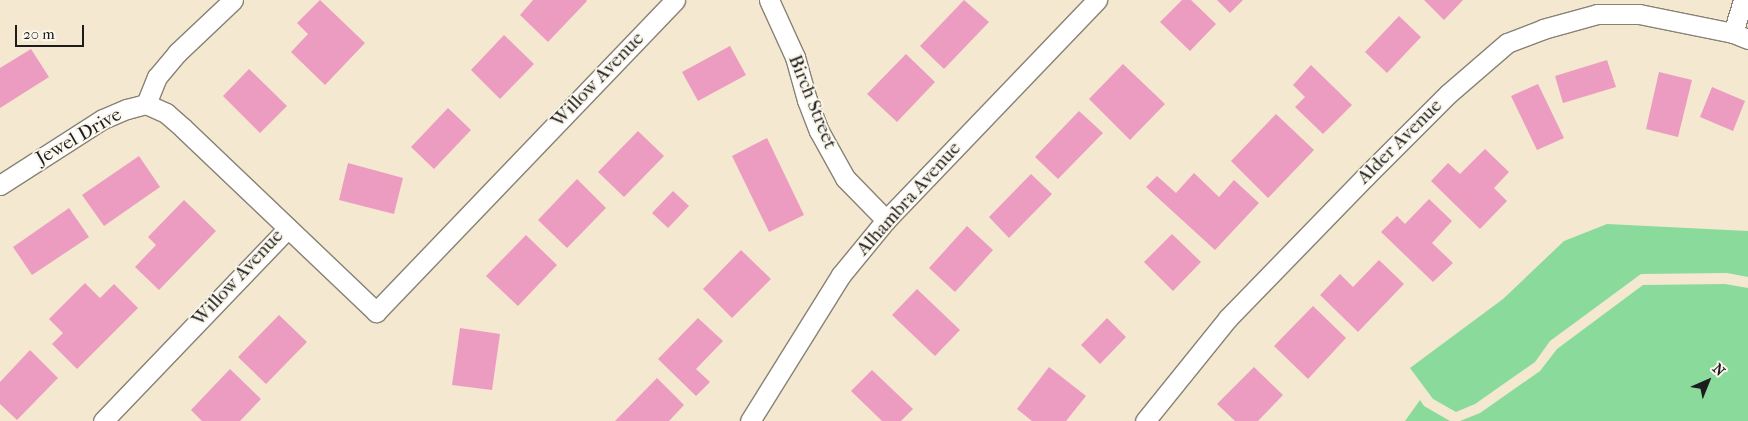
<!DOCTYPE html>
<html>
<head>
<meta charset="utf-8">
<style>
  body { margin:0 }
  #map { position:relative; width:1748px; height:421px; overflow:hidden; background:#f4e8d0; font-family:"IM FELL French Canon",serif }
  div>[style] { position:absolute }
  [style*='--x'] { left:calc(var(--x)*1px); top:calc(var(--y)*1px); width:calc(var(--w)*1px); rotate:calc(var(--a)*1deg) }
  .green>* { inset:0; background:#8adb9b }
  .building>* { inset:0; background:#ec9cc0 }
  .roads { filter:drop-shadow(1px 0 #888276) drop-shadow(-1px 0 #888276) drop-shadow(0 1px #888276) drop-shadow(0 -1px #888276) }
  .minor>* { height:19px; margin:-9.5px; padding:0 9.5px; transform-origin:9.5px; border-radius:9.5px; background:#fff }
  span { translate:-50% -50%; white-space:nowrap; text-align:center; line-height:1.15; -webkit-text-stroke:4px #fbf7ec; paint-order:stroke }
  .street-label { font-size:19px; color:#1c1c1c }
  .north { position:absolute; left:1683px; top:356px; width:50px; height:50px; -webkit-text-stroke:4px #fbf7ec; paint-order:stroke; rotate:44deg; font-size:14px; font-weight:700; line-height:20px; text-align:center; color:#1c1c1c }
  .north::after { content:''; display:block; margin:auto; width:18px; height:22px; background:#1c1c1c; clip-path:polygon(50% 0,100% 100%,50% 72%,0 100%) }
  .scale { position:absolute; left:15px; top:25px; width:69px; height:22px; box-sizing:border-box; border:2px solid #1c1c1c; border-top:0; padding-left:6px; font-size:15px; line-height:18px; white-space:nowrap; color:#1c1c1c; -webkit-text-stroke:4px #fbf7ec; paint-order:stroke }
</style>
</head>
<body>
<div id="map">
  <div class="green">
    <i style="clip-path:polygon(1607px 224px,1748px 231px,1748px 277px,1727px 273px,1641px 274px,1550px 341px,1535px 362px,1475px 404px,1456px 412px,1433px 399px,1410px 368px,1503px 299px,1564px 241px)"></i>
    <i style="clip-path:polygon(1725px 284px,1748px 288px,1748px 421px,1460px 421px,1480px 413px,1540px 371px,1557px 349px,1643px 285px)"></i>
    <i style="clip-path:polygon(1420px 400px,1424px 406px,1450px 421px,1405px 421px)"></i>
  </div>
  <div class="building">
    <i style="clip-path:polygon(320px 0,365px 43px,325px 85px,291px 52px,308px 34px,297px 23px)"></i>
    <i style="clip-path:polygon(533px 0,586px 0,587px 1px,548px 42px,520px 15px)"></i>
    <i style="clip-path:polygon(964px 0,989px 22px,944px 69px,920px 46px)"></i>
    <i style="clip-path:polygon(1182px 0,1191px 0,1216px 24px,1190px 51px,1160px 22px)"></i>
    <i style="clip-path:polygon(1217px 0,1243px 0,1230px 13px)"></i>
    <i style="clip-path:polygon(1424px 0,1463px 0,1444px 20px)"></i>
    <i style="clip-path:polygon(1399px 16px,1421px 37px,1387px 73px,1365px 52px)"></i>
    <i style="clip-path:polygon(504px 35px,534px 64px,500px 99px,471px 70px)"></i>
    <i style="clip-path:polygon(730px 46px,746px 75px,698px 101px,682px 72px)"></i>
    <i style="clip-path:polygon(31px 49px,49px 77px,0 108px,0 68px)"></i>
    <i style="clip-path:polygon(906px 54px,935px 82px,897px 122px,867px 94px)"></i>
    <i style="clip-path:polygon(1607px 60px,1616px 87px,1563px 103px,1555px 76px)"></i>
    <i style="clip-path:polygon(1123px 64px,1165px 104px,1130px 140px,1089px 99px)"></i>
    <i style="clip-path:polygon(1311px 65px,1352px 105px,1323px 134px,1295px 107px,1305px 97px,1293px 85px)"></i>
    <i style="clip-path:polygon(249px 69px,287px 106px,260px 133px,223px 96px)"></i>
    <i style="clip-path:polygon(1659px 72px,1692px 80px,1678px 137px,1646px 129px)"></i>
    <i style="clip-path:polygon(1538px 84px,1564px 138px,1537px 150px,1511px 96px)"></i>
    <i style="clip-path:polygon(1712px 87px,1745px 101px,1733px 131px,1700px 117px)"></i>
    <i style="clip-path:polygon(448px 108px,471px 130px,434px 169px,411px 147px)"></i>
    <i style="clip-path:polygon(1079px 111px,1103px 133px,1058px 179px,1035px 157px)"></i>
    <i style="clip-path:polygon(1276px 114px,1314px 150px,1268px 198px,1231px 161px)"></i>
    <i style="clip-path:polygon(638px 131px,664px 156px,624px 197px,598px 172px)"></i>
    <i style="clip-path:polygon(767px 138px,804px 215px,769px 232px,732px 156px)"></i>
    <i style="clip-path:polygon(1485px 149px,1509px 172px,1494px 188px,1507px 201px,1480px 229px,1431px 181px,1448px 163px,1460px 174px)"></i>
    <i style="clip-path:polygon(139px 156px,160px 187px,104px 226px,82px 195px)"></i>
    <i style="clip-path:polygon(348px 163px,403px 178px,394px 214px,339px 200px)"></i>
    <i style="clip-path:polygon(1194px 173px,1219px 197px,1234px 180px,1259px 203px,1215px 250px,1146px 187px,1157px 176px,1176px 193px)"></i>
    <i style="clip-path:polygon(1031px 174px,1052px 194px,1009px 238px,989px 217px)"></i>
    <i style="clip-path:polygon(577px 179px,606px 208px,567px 248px,538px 220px)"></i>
    <i style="clip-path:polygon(673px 191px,689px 206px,668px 228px,652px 213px)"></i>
    <i style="clip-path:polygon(1429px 199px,1452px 221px,1432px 243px,1453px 263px,1433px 282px,1381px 232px,1397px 216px,1405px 224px)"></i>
    <i style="clip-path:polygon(184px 200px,216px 231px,159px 290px,135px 267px,156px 245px,148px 237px)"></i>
    <i style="clip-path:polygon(69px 208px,89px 237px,32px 275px,13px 247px)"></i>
    <i style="clip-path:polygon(967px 226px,993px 250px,955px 292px,929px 268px)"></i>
    <i style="clip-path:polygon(1172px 234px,1201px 262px,1173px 291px,1144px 262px)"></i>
    <i style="clip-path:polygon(526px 235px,557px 265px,518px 306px,486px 276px)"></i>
    <i style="clip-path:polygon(741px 250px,771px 279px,732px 318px,703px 289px)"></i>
    <i style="clip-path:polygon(1379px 260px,1404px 284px,1358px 332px,1320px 295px,1340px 274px,1353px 287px)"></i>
    <i style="clip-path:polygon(85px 283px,100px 298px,114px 284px,138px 308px,77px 369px,52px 344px,63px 333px,49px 319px)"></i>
    <i style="clip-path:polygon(917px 289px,960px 330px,935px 356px,892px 315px)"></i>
    <i style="clip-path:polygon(1313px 306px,1346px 338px,1308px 379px,1274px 346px)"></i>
    <i style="clip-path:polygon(279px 315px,307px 342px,266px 384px,238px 357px)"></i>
    <i style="clip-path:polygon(698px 318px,723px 341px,696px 369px,710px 382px,696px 396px,658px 359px)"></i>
    <i style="clip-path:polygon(1107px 318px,1126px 337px,1100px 364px,1081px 345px)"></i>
    <i style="clip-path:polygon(460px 328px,500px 334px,492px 390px,452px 385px)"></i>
    <i style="clip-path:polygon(30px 350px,58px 378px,17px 420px,0 404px,0 382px)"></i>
    <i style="clip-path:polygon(1049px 367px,1086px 396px,1066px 421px,1032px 421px,1017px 409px)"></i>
    <i style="clip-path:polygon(1254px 367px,1283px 395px,1258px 421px,1235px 421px,1217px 404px)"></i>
    <i style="clip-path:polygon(230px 369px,261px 399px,240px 421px,202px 421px,191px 410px)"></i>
    <i style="clip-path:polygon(872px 370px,913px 409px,901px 421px,882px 421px,851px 391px)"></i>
    <i style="clip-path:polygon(657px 378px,684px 405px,669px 421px,615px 421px)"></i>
  </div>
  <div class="roads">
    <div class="minor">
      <i style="--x:769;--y:0;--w:63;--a:65.5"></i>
      <i style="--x:795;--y:57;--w:45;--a:74.4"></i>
      <i style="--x:807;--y:100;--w:33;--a:69"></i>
      <i style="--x:819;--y:131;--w:54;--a:61"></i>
      <i style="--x:845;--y:178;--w:59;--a:45.7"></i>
      <i style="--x:1733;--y:33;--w:34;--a:-73"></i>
      <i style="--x:146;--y:104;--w:22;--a:24"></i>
      <i style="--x:166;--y:113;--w:23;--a:41"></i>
      <i style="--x:183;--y:128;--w:267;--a:43.6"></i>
      <i style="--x:376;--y:312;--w:432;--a:-46.2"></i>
      <i style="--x:146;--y:104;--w:29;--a:-68"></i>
      <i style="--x:157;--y:77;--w:31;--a:-50"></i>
      <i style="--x:177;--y:53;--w:77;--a:-43.4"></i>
      <i style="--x:0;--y:185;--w:122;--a:-32.7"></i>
      <i style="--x:103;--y:119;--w:26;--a:-23"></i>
      <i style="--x:127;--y:109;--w:20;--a:-15"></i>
      <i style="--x:103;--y:421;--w:266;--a:-46.2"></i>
      <i style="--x:750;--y:421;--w:172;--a:-58.1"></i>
      <i style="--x:841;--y:275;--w:71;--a:-50.7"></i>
      <i style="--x:886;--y:220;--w:305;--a:-46.2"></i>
      <i style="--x:1145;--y:421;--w:132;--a:-51.1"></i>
      <i style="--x:1228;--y:318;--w:197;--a:-45.8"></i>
      <i style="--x:1365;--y:177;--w:117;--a:-45"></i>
      <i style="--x:1448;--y:94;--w:78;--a:-40.8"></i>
      <i style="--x:1507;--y:43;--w:39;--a:-21"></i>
      <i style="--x:1543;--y:29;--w:56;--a:-15.5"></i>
      <i style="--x:1597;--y:14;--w:42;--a:0"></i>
      <i style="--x:1639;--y:14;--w:96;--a:11.4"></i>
      <i style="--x:1733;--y:33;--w:16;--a:22"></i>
    </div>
  </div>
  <div class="street-label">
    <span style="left:598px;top:80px;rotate:-46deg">Willow Avenue</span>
    <span style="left:812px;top:102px;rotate:68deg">Birch Street</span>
    <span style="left:79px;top:137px;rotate:-30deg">Jewel Drive</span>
    <span style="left:1400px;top:142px;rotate:-45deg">Alder Avenue</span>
    <span style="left:909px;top:199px;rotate:-48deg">Alhambra Avenue</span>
    <span style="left:238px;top:278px;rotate:-47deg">Willow Avenue</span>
  </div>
  <div class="north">N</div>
  <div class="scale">20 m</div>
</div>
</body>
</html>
